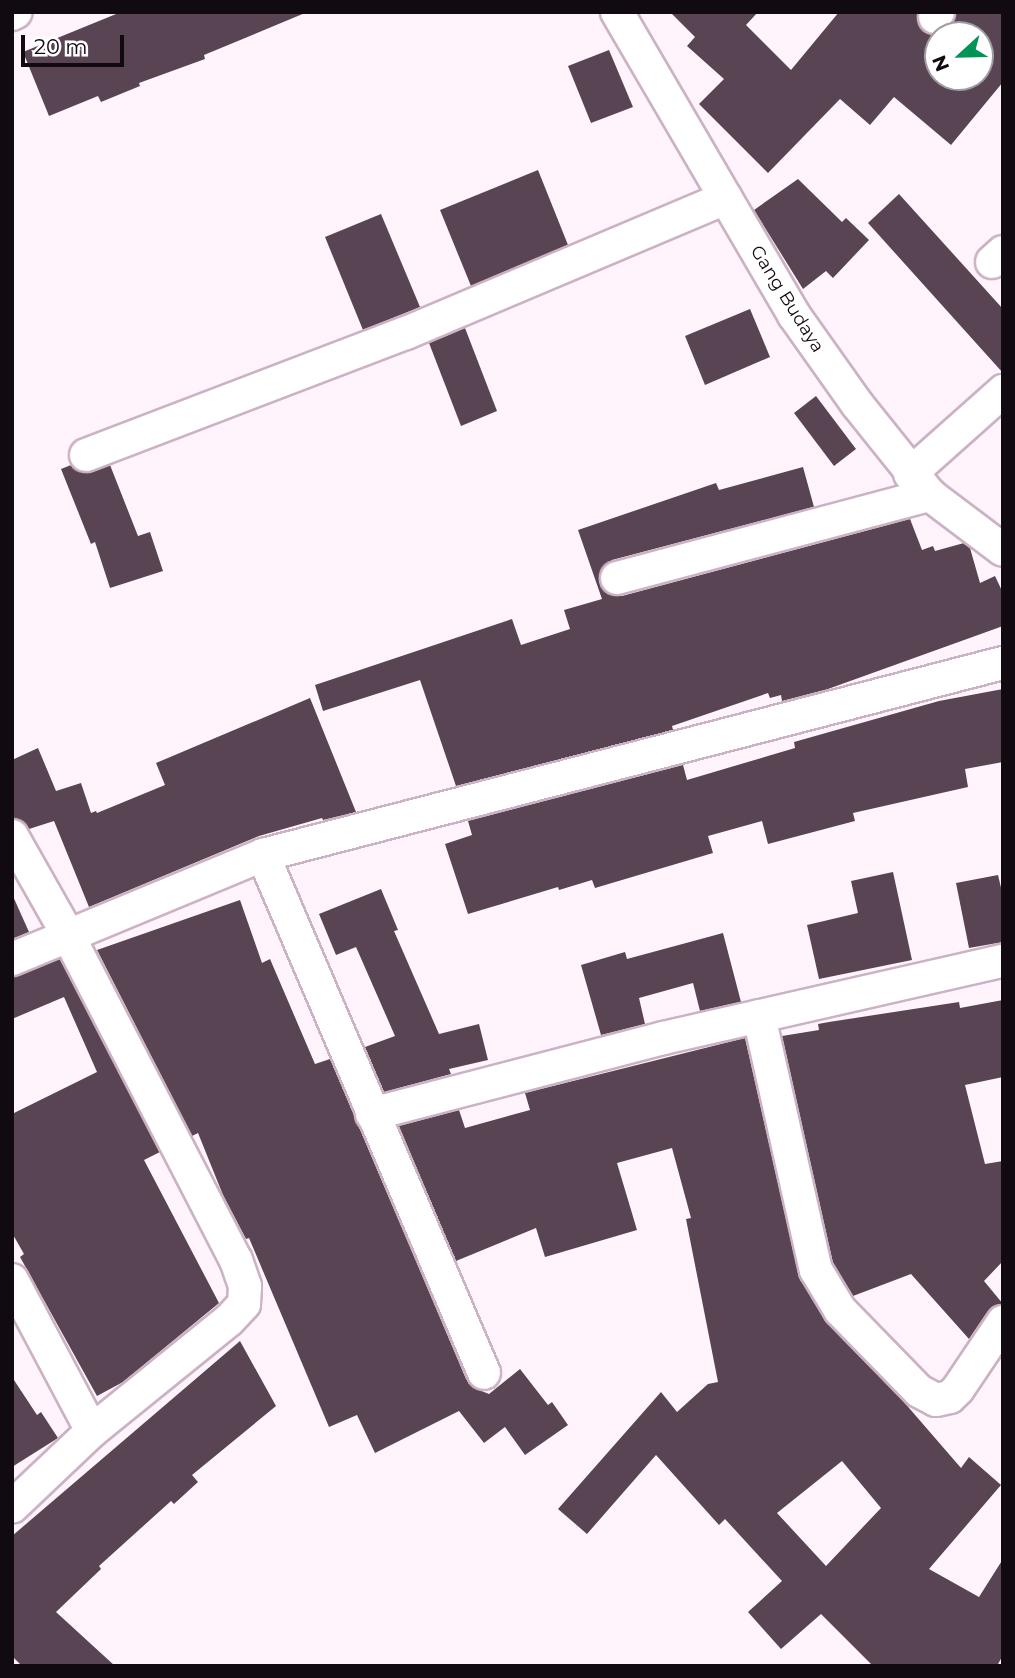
<!DOCTYPE html>
<html>
<head>
<meta charset="utf-8">
<style>
  body { margin:0 }
  #map { position:relative; width:1015px; height:1678px; overflow:hidden; background:#fff4fc; font-family:Montserrat,sans-serif }
  div>[style] { position:absolute }
  [style*='--x'] { left:calc(var(--x)*1px); top:calc(var(--y)*1px); width:calc(var(--w)*1px); rotate:calc(var(--a)*1deg) }
  .building>* { inset:0; background:#594454 }
  .roads { filter:drop-shadow(2px 0 #cbb2c4) drop-shadow(-2px 0 #cbb2c4) drop-shadow(0 2px #cbb2c4) drop-shadow(0 -2px #cbb2c4) }
  .street>* { height:32px; margin:-16px; padding:0 16px; transform-origin:16px; border-radius:16px; background:#fff }
  span { translate:-50% -50%; white-space:nowrap; text-align:center; line-height:1.15; -webkit-text-stroke:7px #fff; paint-order:stroke }
  .street-label { font-size:18px; color:#120a11 }
  .frame { position:absolute; inset:0; border:14px solid #120a11; pointer-events:none }
  .north { position:absolute; left:924px; top:21px; width:70px; height:70px; box-sizing:border-box; background:#fff; border:2px solid #a09da0; border-radius:50%; rotate:248deg; font-size:19px; font-weight:700; line-height:28px; text-align:center; color:#120a11 }
  .north::after { content:''; display:block; margin:auto; width:24px; height:32px; background:#019454; clip-path:polygon(50% 0,100% 100%,50% 72%,0 100%) }
  .scale { position:absolute; left:21px; top:35px; width:103px; height:32px; box-sizing:border-box; border:4px solid #120a11; border-top:0; padding-left:9px; font-size:21px; line-height:24px; white-space:nowrap; color:#120a11; -webkit-text-stroke:5px #fff; paint-order:stroke }
</style>
</head>
<body>
<div id="map">
  <div class="building">
    <i style="clip-path:polygon(121px 12px,305px 12px,305px 13px,204px 55px,205px 59px,139px 83px,140px 86px,101px 102px,98px 96px,49px 116px,23px 52px)"></i>
    <i style="clip-path:polygon(evenodd,670px 12px,758px 12px,746px 25px,791px 70px,839px 12px,918px 12px,919px 26px,935px 35px,950px 27px,956px 12px,1003px 12px,1003px 82px,951px 145px,894px 97px,870px 125px,840px 99px,768px 173px,699px 104px,724px 79px,687px 46px,695px 37px,670px 12px,938px 35px,980px 35px,980px 77px,938px 77px,938px 35px)"></i>
    <i style="clip-path:polygon(609px 50px,633px 107px,591px 123px,568px 66px)"></i>
    <i style="clip-path:polygon(538px 170px,568px 245px,471px 286px,440px 210px)"></i>
    <i style="clip-path:polygon(798px 179px,842px 222px,846px 218px,869px 240px,833px 278px,826px 271px,803px 289px,754px 210px)"></i>
    <i style="clip-path:polygon(899px 194px,1003px 309px,1003px 373px,868px 223px)"></i>
    <i style="clip-path:polygon(381px 214px,420px 307px,363px 330px,325px 237px)"></i>
    <i style="clip-path:polygon(750px 309px,770px 357px,705px 385px,685px 336px)"></i>
    <i style="clip-path:polygon(465px 328px,497px 411px,461px 426px,429px 343px)"></i>
    <i style="clip-path:polygon(816px 396px,856px 449px,834px 466px,794px 413px)"></i>
    <i style="clip-path:polygon(71px 465px,84px 473px,110px 465px,138px 536px,150px 532px,163px 571px,110px 588px,95px 542px,91px 544px,61px 469px)"></i>
    <i style="clip-path:polygon(803px 467px,814px 507px,612px 560px,600px 573px,599px 582px,604px 590px,612px 595px,622px 596px,910px 519px,922px 550px,933px 546px,935px 551px,964px 543px,970px 548px,980px 583px,995px 576px,1003px 593px,1003px 626px,828px 689px,782px 701px,781px 695px,770px 698px,768px 693px,672px 726px,673px 730px,456px 786px,420px 680px,323px 711px,315px 685px,512px 619px,521px 645px,570px 629px,564px 610px,602px 599px,578px 530px,716px 483px,719px 490px)"></i>
    <i style="clip-path:polygon(1003px 689px,1003px 762px,965px 769px,968px 787px,853px 813px,855px 821px,768px 844px,762px 821px,708px 836px,713px 853px,595px 888px,592px 880px,559px 890px,558px 887px,468px 914px,445px 844px,472px 835px,468px 821px,683px 765px,687px 780px,795px 748px,794px 742px,939px 701px)"></i>
    <i style="clip-path:polygon(310px 698px,356px 812px,323px 820px,322px 818px,259px 836px,89px 907px,54px 821px,29px 829px,22px 821px,12px 818px,12px 760px,38px 748px,56px 791px,81px 783px,91px 813px,96px 811px,97px 813px,165px 785px,156px 763px)"></i>
    <i style="clip-path:polygon(893px 872px,912px 960px,819px 979px,807px 925px,858px 913px,851px 881px)"></i>
    <i style="clip-path:polygon(998px 875px,1003px 896px,1003px 942px,969px 948px,956px 883px)"></i>
    <i style="clip-path:polygon(381px 889px,398px 930px,394px 931px,439px 1034px,479px 1024px,488px 1060px,449px 1069px,451px 1074px,384px 1092px,365px 1047px,395px 1036px,356px 947px,336px 955px,319px 914px)"></i>
    <i style="clip-path:polygon(12px 894px,29px 932px,12px 939px)"></i>
    <i style="clip-path:polygon(240px 900px,262px 963px,270px 959px,315px 1064px,330px 1059px,466px 1379px,474px 1388px,489px 1394px,520px 1369px,548px 1405px,552px 1402px,568px 1425px,525px 1455px,505px 1427px,484px 1443px,459px 1411px,375px 1453px,357px 1415px,329px 1427px,249px 1238px,246px 1239px,223px 1195px,198px 1133px,192px 1136px,97px 950px)"></i>
    <i style="clip-path:polygon(723px 933px,741px 1002px,700px 1011px,693px 983px,639px 998px,645px 1024px,601px 1035px,581px 965px,625px 952px,627px 959px)"></i>
    <i style="clip-path:polygon(60px 959px,160px 1152px,144px 1160px,219px 1303px,123px 1382px,97px 1396px,20px 1257px,24px 1254px,12px 1233px,12px 1114px,97px 1072px,64px 997px,12px 1019px,12px 977px)"></i>
    <i style="clip-path:polygon(1003px 1000px,1003px 1077px,965px 1085px,985px 1164px,1003px 1161px,1003px 1261px,984px 1281px,1003px 1304px,988px 1311px,969px 1339px,911px 1274px,853px 1296px,833px 1263px,782px 1036px,819px 1030px,818px 1024px,829px 1022px,959px 1002px,960px 1008px)"></i>
    <i style="clip-path:polygon(evenodd,745px 1038px,800px 1279px,827px 1323px,903px 1401px,961px 1468px,969px 1457px,1001px 1485px,929px 1569px,979px 1597px,1003px 1559px,1003px 1655px,997px 1666px,873px 1666px,821px 1614px,781px 1649px,748px 1612px,782px 1581px,725px 1519px,719px 1525px,656px 1455px,587px 1534px,558px 1509px,661px 1392px,677px 1412px,708px 1384px,718px 1382px,686px 1219px,691px 1218px,672px 1148px,617px 1163px,637px 1230px,545px 1257px,536px 1228px,456px 1261px,399px 1126px,459px 1110px,465px 1128px,530px 1110px,525px 1093px,745px 1038px,842px 1461px,881px 1508px,826px 1566px,777px 1513px,842px 1461px)"></i>
    <i style="clip-path:polygon(240px 1341px,276px 1406px,192px 1475px,198px 1482px,174px 1504px,171px 1501px,99px 1566px,101px 1569px,56px 1612px,115px 1666px,22px 1666px,12px 1656px,12px 1536px)"></i>
    <i style="clip-path:polygon(12px 1377px,37px 1415px,41px 1412px,58px 1438px,12px 1467px)"></i>
  </div>
  <div class="roads">
    <div class="street">
      <i style="--x:617;--y:12;--w:351;--a:59.7"></i>
      <i style="--x:794;--y:315;--w:109;--a:54.7"></i>
      <i style="--x:857;--y:404;--w:117;--a:51.3"></i>
      <i style="--x:930;--y:495;--w:91;--a:37"></i>
      <i style="--x:12;--y:14;--w:4;--a:-27"></i>
      <i style="--x:935;--y:17;--w:6;--a:-59"></i>
      <i style="--x:992;--y:262;--w:15;--a:-42"></i>
      <i style="--x:86;--y:455;--w:342;--a:-20.9"></i>
      <i style="--x:406;--y:333;--w:347;--a:-22.9"></i>
      <i style="--x:910;--y:474;--w:125;--a:-41.7"></i>
      <i style="--x:617;--y:578;--w:324;--a:-14.9"></i>
      <i style="--x:12;--y:836;--w:114;--a:60.5"></i>
      <i style="--x:68;--y:935;--w:366;--a:62.7"></i>
      <i style="--x:236;--y:1260;--w:28;--a:71"></i>
      <i style="--x:245;--y:1286;--w:18;--a:93"></i>
      <i style="--x:244;--y:1304;--w:22;--a:133"></i>
      <i style="--x:229;--y:1320;--w:176;--a:141"></i>
      <i style="--x:92;--y:1431;--w:110;--a:136.5"></i>
      <i style="--x:263;--y:855;--w:563;--a:66.89"></i>
      <i style="--x:12;--y:959;--w:272;--a:-22.5"></i>
      <i style="--x:263;--y:855;--w:765;--a:-14.55"></i>
      <i style="--x:759;--y:1016;--w:260;--a:77.4"></i>
      <i style="--x:816;--y:1270;--w:47;--a:59"></i>
      <i style="--x:840;--y:1310;--w:113;--a:45.7"></i>
      <i style="--x:919;--y:1391;--w:19;--a:28"></i>
      <i style="--x:936;--y:1400;--w:14;--a:-12"></i>
      <i style="--x:950;--y:1397;--w:11;--a:-45"></i>
      <i style="--x:958;--y:1389;--w:81;--a:-56.1"></i>
      <i style="--x:372;--y:1114;--w:301;--a:-14.6"></i>
      <i style="--x:663;--y:1038;--w:349;--a:-12.8"></i>
      <i style="--x:12;--y:1280;--w:171;--a:62.1"></i>
    </div>
  </div>
  <div class="street-label">
    <span style="left:787px;top:299px;rotate:58deg">Gang Budaya</span>
  </div>
  <div class="frame"></div>
  <div class="north">N</div>
  <div class="scale">20 m</div>
</div>
</body>
</html>
